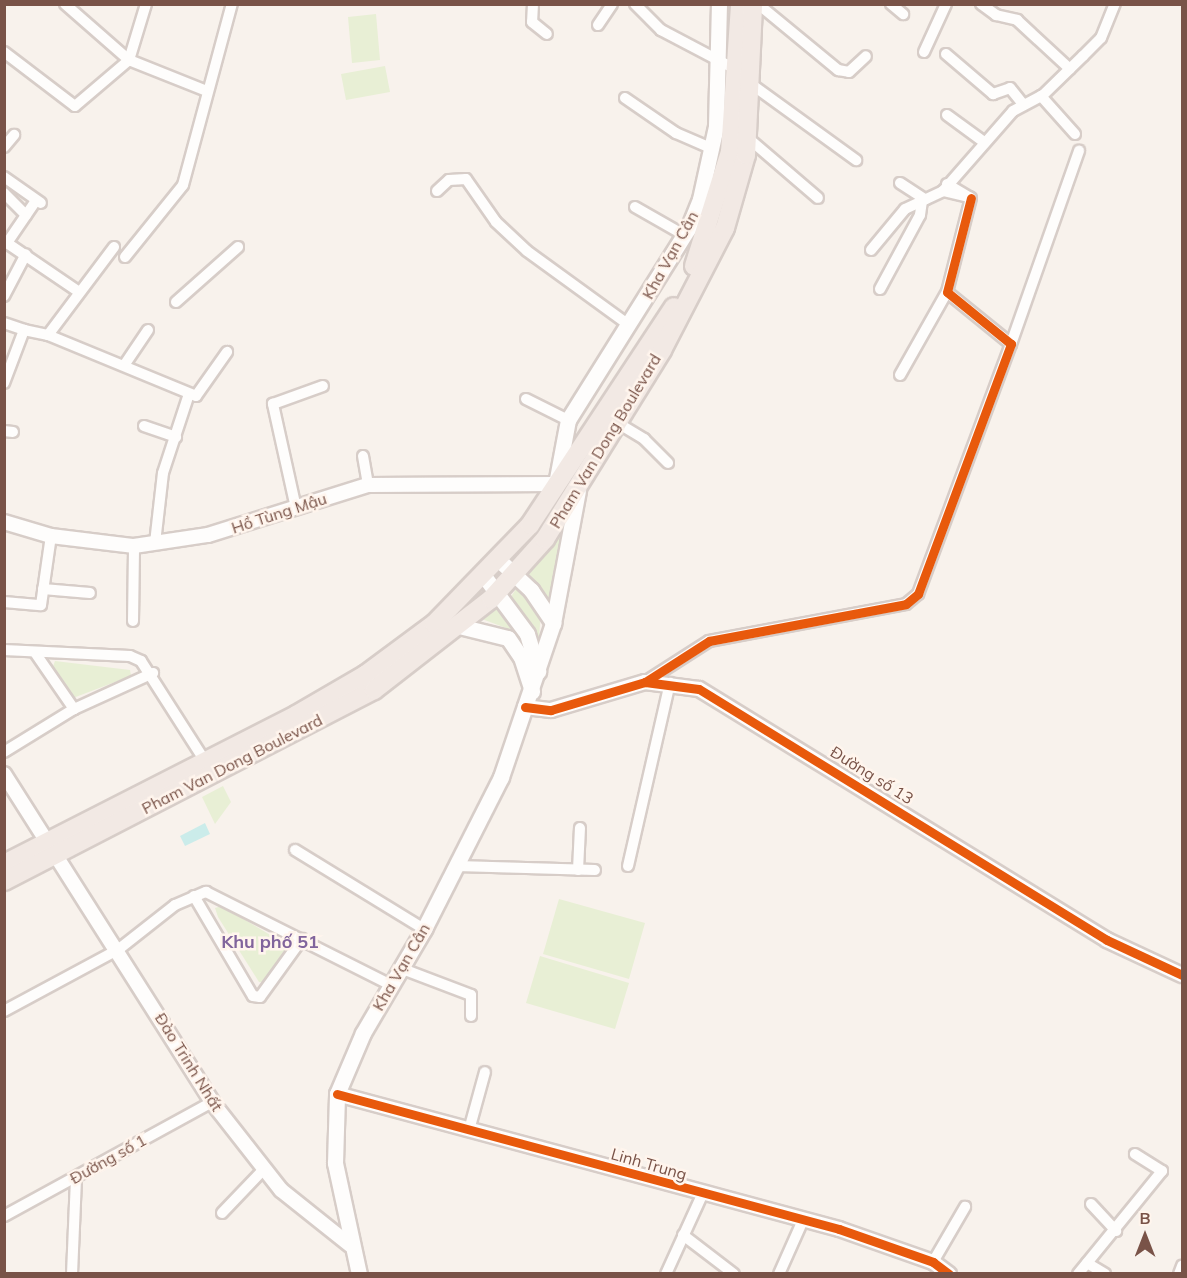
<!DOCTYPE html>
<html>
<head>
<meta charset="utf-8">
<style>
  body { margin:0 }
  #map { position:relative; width:1187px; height:1278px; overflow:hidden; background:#f8f2ec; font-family:Mulish,sans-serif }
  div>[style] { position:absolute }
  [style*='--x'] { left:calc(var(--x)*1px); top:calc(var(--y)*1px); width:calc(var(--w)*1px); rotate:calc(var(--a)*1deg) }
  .green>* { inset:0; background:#e8efd5 }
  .water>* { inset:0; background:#cbecea }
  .roads { filter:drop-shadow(2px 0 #d7cdc8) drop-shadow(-2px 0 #d7cdc8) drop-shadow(0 2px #d7cdc8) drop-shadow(0 -2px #d7cdc8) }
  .minor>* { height:10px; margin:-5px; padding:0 5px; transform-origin:5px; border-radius:5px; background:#fefdfc }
  .tertiary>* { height:14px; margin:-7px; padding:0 7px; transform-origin:7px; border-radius:7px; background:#fefdfc }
  .secondary>* { height:15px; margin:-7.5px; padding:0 7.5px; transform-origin:7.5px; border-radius:7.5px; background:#fefdfc }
  .trunk>* { height:18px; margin:-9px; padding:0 9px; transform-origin:9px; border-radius:9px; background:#f2e9e4 }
  .cycleway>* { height:9px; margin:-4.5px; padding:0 4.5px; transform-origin:4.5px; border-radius:4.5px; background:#e8590c }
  span { translate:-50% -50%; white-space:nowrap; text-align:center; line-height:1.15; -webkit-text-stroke:5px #fff5ed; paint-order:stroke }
  .street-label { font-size:16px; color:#795348 }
  .neighbourhood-label { font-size:18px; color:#81649c; font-weight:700 }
  .frame { position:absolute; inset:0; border:6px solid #795348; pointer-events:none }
  .north { position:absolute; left:1115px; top:1206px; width:60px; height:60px; -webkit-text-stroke:4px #fff5ed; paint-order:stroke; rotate:0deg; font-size:16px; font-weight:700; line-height:24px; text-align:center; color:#795348 }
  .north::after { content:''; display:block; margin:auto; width:21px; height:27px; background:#795348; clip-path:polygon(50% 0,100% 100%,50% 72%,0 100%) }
</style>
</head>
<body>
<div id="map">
  <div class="green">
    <i style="clip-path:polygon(376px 14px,380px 60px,352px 63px,348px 17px)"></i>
    <i style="clip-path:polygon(385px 66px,390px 92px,346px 100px,341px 74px)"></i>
    <i style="clip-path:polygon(564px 519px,550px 600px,521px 575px)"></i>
    <i style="clip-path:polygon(516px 589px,541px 611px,538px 651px,531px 627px,510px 598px)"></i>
    <i style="clip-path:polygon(497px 601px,518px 632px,522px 647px,506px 628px,482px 619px)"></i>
    <i style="clip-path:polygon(55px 661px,130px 670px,131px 676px,73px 698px,52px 669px)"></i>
    <i style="clip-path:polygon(223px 786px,231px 802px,215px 824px,202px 797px)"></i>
    <i style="clip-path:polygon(559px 899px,645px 923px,629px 979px,543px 954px)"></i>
    <i style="clip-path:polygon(222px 906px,287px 945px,266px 983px,259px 982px,218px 917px,215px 908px)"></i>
    <i style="clip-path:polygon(540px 956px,629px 983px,615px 1029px,526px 1003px)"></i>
  </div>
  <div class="water">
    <i style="clip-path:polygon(205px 823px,210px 834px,185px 846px,180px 836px)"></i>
  </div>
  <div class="roads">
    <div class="minor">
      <i style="--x:65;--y:4;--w:85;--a:41.2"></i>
      <i style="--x:129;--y:60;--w:84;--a:21.7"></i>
      <i style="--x:533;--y:4;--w:18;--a:93"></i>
      <i style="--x:532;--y:22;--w:19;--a:39"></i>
      <i style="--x:635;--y:4;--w:37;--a:45"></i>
      <i style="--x:661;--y:30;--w:84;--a:27.8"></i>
      <i style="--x:758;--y:4;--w:104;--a:39.5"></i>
      <i style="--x:838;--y:70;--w:11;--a:10"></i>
      <i style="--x:849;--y:72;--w:23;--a:-43"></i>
      <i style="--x:891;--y:4;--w:16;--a:40"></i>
      <i style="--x:981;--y:4;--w:19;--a:36"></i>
      <i style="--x:996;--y:15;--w:22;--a:13"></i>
      <i style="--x:1017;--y:20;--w:72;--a:42.8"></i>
      <i style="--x:598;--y:25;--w:25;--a:-56"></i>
      <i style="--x:4;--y:52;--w:89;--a:37.3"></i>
      <i style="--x:75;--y:106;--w:71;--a:-40.4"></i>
      <i style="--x:129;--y:60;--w:59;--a:-73.1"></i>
      <i style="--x:924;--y:52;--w:53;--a:-65.4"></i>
      <i style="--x:946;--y:54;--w:62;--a:40.4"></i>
      <i style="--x:993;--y:94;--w:18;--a:-19"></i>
      <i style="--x:1010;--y:88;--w:21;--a:51"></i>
      <i style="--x:751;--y:84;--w:130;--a:35.9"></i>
      <i style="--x:1041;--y:96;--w:51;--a:48.2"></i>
      <i style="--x:625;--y:98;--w:62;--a:34.5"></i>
      <i style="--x:676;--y:133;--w:40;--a:23.4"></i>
      <i style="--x:947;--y:115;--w:46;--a:36.1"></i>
      <i style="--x:748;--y:138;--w:92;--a:40.6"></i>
      <i style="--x:4;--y:147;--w:16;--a:-50"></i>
      <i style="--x:4;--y:177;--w:45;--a:35.1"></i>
      <i style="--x:900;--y:183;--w:30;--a:33"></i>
      <i style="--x:947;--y:184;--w:26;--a:31"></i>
      <i style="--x:437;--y:191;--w:16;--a:-43"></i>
      <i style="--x:449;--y:180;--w:17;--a:-3"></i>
      <i style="--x:466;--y:179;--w:52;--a:55.1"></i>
      <i style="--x:496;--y:222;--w:42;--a:43.1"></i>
      <i style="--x:527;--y:251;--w:126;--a:36"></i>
      <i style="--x:943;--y:191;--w:27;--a:13"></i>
      <i style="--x:4;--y:193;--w:31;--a:45"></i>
      <i style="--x:35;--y:202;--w:50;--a:124.3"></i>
      <i style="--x:7;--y:243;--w:87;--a:34.2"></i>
      <i style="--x:635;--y:207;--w:56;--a:29.7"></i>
      <i style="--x:871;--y:250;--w:53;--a:-50.3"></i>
      <i style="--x:905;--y:209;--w:19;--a:-25"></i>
      <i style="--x:125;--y:257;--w:92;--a:-51.1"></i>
      <i style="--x:183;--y:185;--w:188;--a:-74.9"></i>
      <i style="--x:880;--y:289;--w:84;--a:-61.6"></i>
      <i style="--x:920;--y:215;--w:14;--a:-82"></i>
      <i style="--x:922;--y:201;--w:23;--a:-25"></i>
      <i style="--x:943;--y:191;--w:106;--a:-48.8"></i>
      <i style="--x:1013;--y:111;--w:34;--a:-28"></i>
      <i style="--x:1043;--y:95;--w:56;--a:-44.3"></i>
      <i style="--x:1083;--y:56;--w:25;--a:-45"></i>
      <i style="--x:1101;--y:38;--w:37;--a:-68"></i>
      <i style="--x:4;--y:296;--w:47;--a:-62.4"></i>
      <i style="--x:176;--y:302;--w:83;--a:-41.6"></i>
      <i style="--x:4;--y:323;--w:21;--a:19"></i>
      <i style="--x:48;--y:335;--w:160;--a:22.4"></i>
      <i style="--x:196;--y:396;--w:54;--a:-54.8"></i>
      <i style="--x:1011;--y:344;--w:205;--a:-70.6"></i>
      <i style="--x:125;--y:364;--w:41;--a:-55.9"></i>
      <i style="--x:900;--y:375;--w:95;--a:-60.5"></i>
      <i style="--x:4;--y:383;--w:57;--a:-69.3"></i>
      <i style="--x:24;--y:330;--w:25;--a:12"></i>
      <i style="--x:48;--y:335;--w:110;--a:-53.1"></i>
      <i style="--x:526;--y:399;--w:47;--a:26.6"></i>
      <i style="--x:616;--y:422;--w:33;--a:31"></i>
      <i style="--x:644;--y:439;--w:34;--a:45"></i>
      <i style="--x:144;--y:426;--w:34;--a:19"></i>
      <i style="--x:4;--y:431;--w:9;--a:6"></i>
      <i style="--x:363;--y:456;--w:29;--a:80"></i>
      <i style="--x:296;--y:508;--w:107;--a:-102.5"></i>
      <i style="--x:273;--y:404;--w:53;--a:-19.8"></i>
      <i style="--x:155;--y:543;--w:70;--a:-83.5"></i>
      <i style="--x:163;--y:473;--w:83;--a:-71.8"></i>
      <i style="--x:43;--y:589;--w:47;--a:4.9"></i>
      <i style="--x:4;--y:602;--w:37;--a:5"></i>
      <i style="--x:41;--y:605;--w:70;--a:-81.8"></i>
      <i style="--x:133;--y:621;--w:75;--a:-89.2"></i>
      <i style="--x:4;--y:650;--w:126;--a:2.7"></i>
      <i style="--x:130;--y:656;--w:12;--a:24"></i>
      <i style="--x:141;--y:661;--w:119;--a:57.4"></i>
      <i style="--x:36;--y:654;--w:67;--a:55.4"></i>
      <i style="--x:645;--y:682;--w:76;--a:-32.6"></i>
      <i style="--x:709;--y:641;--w:200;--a:-10.6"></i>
      <i style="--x:906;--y:604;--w:16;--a:-40"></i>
      <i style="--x:918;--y:594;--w:267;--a:-69.6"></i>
      <i style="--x:1011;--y:344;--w:82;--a:-140.9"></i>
      <i style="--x:947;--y:292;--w:97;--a:-75.7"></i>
      <i style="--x:4;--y:752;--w:82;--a:-31.6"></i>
      <i style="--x:74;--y:709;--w:87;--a:-24.5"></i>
      <i style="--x:295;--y:850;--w:151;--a:31.5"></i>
      <i style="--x:457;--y:866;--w:138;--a:1.7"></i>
      <i style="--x:628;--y:866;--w:188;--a:-77.1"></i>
      <i style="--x:578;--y:870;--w:42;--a:-87.3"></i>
      <i style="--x:194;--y:896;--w:116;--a:59.5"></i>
      <i style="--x:253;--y:996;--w:7;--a:8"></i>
      <i style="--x:260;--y:997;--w:72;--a:-54.1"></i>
      <i style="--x:400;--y:968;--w:76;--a:20.8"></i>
      <i style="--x:471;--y:995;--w:21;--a:90"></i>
      <i style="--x:4;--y:1011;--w:131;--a:-28.3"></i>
      <i style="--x:119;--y:949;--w:71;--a:-38.2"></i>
      <i style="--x:175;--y:905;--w:34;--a:-23"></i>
      <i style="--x:206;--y:892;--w:207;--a:26.7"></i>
      <i style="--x:469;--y:1130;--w:60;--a:-74.6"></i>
      <i style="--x:1091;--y:1204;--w:37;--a:47"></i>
      <i style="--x:222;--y:1213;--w:61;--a:-46.3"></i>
      <i style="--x:4;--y:1216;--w:237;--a:-28.7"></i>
      <i style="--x:683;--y:1235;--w:64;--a:37.4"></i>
      <i style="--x:933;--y:1262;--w:64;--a:-59.8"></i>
      <i style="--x:1087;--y:1263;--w:21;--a:31"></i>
      <i style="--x:72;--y:1274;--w:97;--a:-87.6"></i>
      <i style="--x:666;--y:1274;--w:87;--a:-65.5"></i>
      <i style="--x:779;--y:1274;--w:59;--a:-66"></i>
      <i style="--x:1078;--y:1274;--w:133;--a:-50.8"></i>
      <i style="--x:1162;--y:1171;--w:32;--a:-148"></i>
      <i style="--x:1179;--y:1274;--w:9;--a:-69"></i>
    </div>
    <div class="tertiary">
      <i style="--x:4;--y:522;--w:49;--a:16.6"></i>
      <i style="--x:51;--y:536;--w:84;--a:6.9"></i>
      <i style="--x:134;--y:546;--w:75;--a:-8.5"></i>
      <i style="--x:208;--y:535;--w:168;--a:-17.4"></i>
      <i style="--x:368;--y:485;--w:188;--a:-0.3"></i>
      <i style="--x:525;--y:707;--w:26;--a:7"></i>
      <i style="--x:551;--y:710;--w:98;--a:-16.6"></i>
      <i style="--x:645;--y:682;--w:54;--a:7.4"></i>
      <i style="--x:699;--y:689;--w:479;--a:31.6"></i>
      <i style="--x:1107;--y:940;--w:83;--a:25"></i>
      <i style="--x:4;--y:774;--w:388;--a:57.6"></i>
      <i style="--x:212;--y:1102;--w:112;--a:51.9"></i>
      <i style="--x:281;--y:1190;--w:88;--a:38.6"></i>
      <i style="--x:337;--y:1094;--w:520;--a:15.05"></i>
      <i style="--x:839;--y:1229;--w:100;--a:19.3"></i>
      <i style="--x:933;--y:1262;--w:20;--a:37"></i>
    </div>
    <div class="secondary">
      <i style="--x:556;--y:484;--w:65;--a:-79.4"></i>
      <i style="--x:568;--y:420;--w:226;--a:-57.9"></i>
      <i style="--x:688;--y:229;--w:32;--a:-68"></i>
      <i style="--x:700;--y:199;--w:75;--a:-77.6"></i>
      <i style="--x:716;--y:126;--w:122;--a:-88.6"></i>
      <i style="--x:499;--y:560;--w:44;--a:43.2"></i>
      <i style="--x:531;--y:590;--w:40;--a:56"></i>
      <i style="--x:484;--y:576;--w:72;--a:53.4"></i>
      <i style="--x:527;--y:634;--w:39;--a:73"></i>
      <i style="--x:459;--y:626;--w:50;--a:13.8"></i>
      <i style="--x:508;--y:638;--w:23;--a:56"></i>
      <i style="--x:521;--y:657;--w:36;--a:72"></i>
      <i style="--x:359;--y:1274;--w:114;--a:-102.2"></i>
      <i style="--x:335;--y:1163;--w:69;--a:-88.3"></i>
      <i style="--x:337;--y:1094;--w:66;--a:-66.9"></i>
      <i style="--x:363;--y:1033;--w:121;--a:-59.6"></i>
      <i style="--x:424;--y:929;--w:170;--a:-63.1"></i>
      <i style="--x:501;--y:777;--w:163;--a:-71.3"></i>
      <i style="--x:553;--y:623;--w:134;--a:-79.3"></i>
    </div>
    <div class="trunk">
      <i style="--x:694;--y:266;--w:120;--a:-72.5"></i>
      <i style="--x:730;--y:152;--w:148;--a:-86.1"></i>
      <i style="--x:4;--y:864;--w:328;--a:-27"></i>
      <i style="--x:296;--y:715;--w:80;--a:-30.1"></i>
      <i style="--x:365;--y:675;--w:86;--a:-36.5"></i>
      <i style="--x:434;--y:624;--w:138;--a:-45.9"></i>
      <i style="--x:530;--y:525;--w:261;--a:-56.6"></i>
      <i style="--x:4;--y:881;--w:416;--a:-27.3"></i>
      <i style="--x:374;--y:690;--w:148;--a:-37.9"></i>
      <i style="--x:491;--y:599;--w:81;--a:-48"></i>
      <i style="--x:545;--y:539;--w:222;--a:-58.2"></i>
      <i style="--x:662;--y:350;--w:137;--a:-62.7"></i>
      <i style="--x:725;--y:228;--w:76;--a:-74"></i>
      <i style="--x:746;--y:155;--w:151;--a:-87.3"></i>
    </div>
  </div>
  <div class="cycleway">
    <i style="--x:645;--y:682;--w:76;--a:-32.6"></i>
    <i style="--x:709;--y:641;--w:200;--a:-10.6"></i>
    <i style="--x:906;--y:604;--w:16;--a:-40"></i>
    <i style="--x:918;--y:594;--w:267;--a:-69.6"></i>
    <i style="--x:1011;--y:344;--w:82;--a:-140.9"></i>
    <i style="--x:947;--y:292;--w:97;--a:-75.7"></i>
    <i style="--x:525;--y:707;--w:26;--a:7"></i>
    <i style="--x:551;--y:710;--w:98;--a:-16.6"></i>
    <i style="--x:645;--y:682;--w:54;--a:7.4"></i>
    <i style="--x:699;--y:689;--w:479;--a:31.6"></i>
    <i style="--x:1107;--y:940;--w:83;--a:25"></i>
    <i style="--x:337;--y:1094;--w:520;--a:15.05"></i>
    <i style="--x:839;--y:1229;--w:100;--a:19.3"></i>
    <i style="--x:933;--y:1262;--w:20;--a:37"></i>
  </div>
  <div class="street-label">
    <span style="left:670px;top:255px;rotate:-61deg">Kha Vạn Cân</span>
    <span style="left:605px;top:441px;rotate:-59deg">Pham Van Dong Boulevard</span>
    <span style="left:279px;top:513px;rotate:-18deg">Hồ Tùng Mậu</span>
    <span style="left:232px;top:764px;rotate:-27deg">Pham Van Dong Boulevard</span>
    <span style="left:872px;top:775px;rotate:32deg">Đường số 13</span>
    <span style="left:401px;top:967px;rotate:-60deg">Kha Vạn Cân</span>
    <span style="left:189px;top:1062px;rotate:58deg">Đào Trinh Nhất</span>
    <span style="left:108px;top:1159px;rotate:-29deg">Đường số 1</span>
    <span style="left:649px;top:1164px;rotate:16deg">Linh Trung</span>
  </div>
  <div class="neighbourhood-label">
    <span style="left:270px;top:942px">Khu phố 51</span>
  </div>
  <div class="frame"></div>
  <div class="north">B</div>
</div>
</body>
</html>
